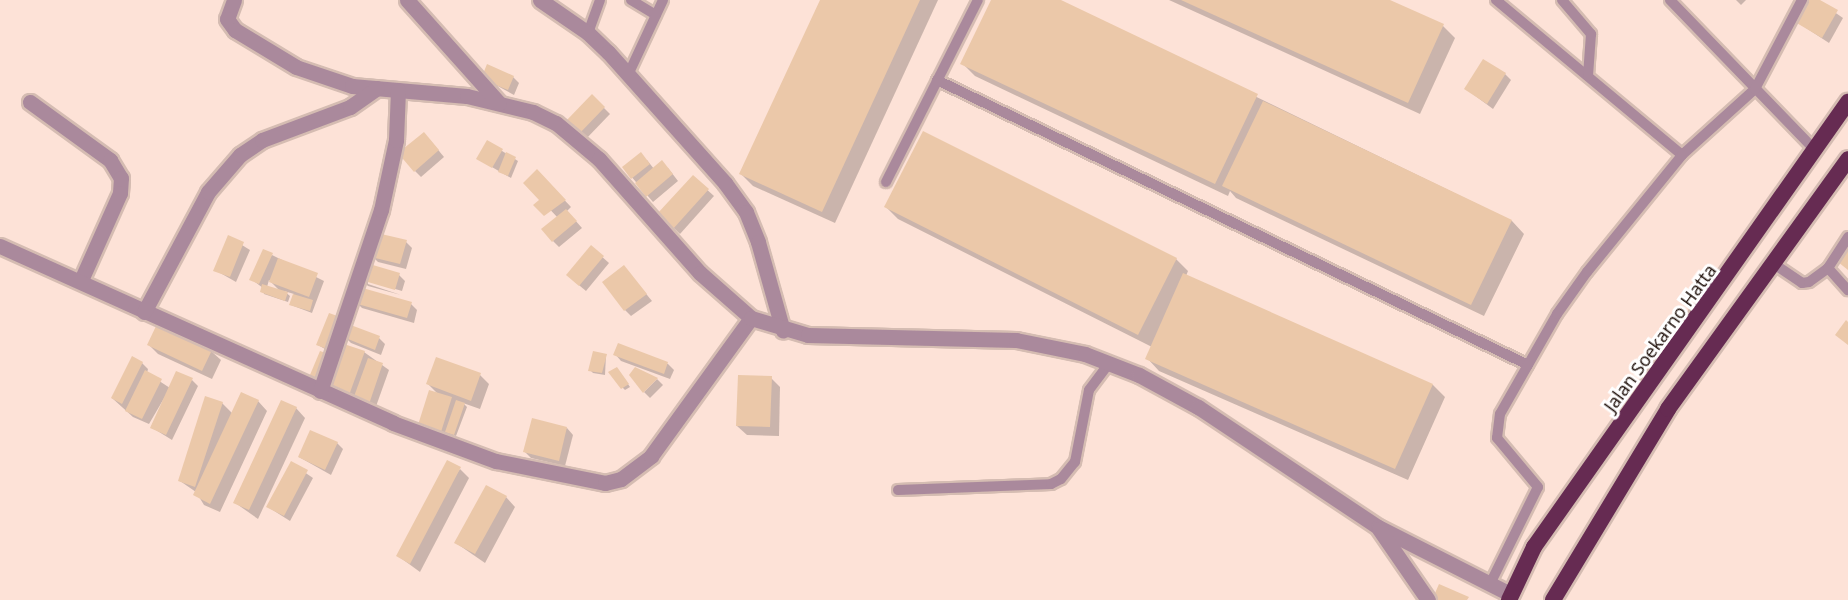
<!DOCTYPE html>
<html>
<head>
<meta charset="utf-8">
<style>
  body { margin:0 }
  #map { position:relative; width:1848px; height:600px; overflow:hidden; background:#fde2d7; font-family:"Noto Sans",sans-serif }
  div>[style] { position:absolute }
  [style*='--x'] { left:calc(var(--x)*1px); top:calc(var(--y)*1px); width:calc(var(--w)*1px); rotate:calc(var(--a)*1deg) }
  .shadow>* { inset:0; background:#0003 }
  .building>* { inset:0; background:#ebc8a9 }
  .roads { filter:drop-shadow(2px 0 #d5bcb2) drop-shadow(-2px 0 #d5bcb2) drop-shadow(0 2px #d5bcb2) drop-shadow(0 -2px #d5bcb2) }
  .service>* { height:10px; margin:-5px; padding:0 5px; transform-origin:5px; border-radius:5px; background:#aa899c }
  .minor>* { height:15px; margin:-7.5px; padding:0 7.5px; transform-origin:7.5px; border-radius:7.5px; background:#aa899c }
  .trunk>* { height:16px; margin:-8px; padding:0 8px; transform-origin:8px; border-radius:8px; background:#662b52 }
  span { translate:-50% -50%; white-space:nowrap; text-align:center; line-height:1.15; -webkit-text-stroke:6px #fff; paint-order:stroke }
  .street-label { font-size:18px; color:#20110b }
</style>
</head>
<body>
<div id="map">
  <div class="shadow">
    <i style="clip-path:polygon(822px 0,938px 0,835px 223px,753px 186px,741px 174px)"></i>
    <i style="clip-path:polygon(993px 0,1057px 0,1512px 221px,1524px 234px,1484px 316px,1236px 198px,1230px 191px,1228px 196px,975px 76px,962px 63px)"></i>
    <i style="clip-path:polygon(1169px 0,1386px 0,1443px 26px,1455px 38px,1420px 114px)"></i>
    <i style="clip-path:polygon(1736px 0,1746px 0,1741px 5px)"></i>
    <i style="clip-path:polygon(1809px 0,1817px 0,1843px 18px,1829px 43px,1797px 22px)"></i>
    <i style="clip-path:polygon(1505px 74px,1511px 80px,1493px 109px,1466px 89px)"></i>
    <i style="clip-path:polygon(513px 77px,519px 83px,514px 95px,483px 78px)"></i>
    <i style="clip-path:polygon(592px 96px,610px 114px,585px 140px,567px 122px)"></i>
    <i style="clip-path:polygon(430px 140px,444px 157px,421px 177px,415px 171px)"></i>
    <i style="clip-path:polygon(488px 142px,518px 161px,511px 178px,478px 159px)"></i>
    <i style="clip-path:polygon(647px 160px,654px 169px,668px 168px,678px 181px,653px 202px,624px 168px)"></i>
    <i style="clip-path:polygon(537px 171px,571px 207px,567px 211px,582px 228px,559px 247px,553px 241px,558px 218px,525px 183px)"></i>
    <i style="clip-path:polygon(693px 177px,714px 196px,680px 234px,659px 214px)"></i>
    <i style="clip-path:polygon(886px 207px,1176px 259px,1188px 271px,1186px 276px,1433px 385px,1445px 397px,1408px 480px,1159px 371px,1147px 358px,1152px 347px,898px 219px)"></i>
    <i style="clip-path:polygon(229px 237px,250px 250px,236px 282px,215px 270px)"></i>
    <i style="clip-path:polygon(406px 242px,412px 248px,406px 269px,378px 262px,372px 256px)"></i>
    <i style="clip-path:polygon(591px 247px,609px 263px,586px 291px,574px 281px)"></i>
    <i style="clip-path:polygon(evenodd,272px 255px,324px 281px,312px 313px,291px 305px,294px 294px,284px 291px,290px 296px,288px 302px,264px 294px,263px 288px,251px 279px,272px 255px,269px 280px,280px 291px,267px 287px,269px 280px)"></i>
    <i style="clip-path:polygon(624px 267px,652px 301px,631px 316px,625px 310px)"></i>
    <i style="clip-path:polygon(399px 275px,405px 281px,402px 291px,368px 281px,368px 284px,401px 295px,368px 286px,362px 280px)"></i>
    <i style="clip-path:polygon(356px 302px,411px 304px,417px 310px,414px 323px,362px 308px)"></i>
    <i style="clip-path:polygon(349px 326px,379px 338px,385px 344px,381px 355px,351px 343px,344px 336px,337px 356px,318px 345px)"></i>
    <i style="clip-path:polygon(149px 345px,211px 351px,221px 360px,212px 379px,158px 354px)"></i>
    <i style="clip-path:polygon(618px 345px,668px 364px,674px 370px,670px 379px,621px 361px,615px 354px)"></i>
    <i style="clip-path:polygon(364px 352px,389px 370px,374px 412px,329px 391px)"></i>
    <i style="clip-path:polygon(606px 355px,605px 375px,593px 373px,590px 370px)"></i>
    <i style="clip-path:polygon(142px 363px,148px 369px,147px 373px,170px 388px,192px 380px,198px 386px,172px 440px,151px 427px,170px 388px,149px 424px,133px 417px,112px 398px)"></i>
    <i style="clip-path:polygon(619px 371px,630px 387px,625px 390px,623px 388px)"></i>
    <i style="clip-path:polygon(480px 375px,489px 384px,480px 409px,463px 403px,467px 407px,456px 436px,448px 434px,447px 437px,420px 424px,438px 394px,428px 384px)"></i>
    <i style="clip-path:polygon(771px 378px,780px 387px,779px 436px,747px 435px,737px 426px)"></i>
    <i style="clip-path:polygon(657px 379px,663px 385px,650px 398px,644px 392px)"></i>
    <i style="clip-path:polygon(258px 401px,267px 411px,220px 512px,204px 505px,196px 492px,180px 481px,222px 403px,233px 414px)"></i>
    <i style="clip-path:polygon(296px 408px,305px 418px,258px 519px,234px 502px)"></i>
    <i style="clip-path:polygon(567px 428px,573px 435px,565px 466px,531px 458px,525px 452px)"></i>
    <i style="clip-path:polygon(337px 443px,343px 449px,331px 475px,299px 457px)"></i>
    <i style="clip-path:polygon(291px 463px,313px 478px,290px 521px,268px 507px)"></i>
    <i style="clip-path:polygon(460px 469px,469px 478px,420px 572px,398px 556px)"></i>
    <i style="clip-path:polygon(506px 497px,515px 507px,485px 563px,456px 543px)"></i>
  </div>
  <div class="building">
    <i style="clip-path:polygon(820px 0,920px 0,822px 212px,739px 174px)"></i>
    <i style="clip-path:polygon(991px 0,1061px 0,1258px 94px,1215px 184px,960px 64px)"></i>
    <i style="clip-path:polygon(1181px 0,1390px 0,1444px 24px,1408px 103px)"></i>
    <i style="clip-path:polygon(1807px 0,1820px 0,1838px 10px,1822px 38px,1795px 22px)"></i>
    <i style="clip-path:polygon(1483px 59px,1506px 73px,1487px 104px,1464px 89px)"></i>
    <i style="clip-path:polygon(487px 64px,514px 76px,508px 90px,481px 79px)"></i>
    <i style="clip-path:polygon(592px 94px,605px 107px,578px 135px,565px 122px)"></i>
    <i style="clip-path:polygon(1263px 101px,1512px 220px,1471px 305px,1222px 186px)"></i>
    <i style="clip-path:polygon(923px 131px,1177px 258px,1138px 335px,884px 207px)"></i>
    <i style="clip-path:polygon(424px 132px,439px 150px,414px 172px,398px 153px)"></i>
    <i style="clip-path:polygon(487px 140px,503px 149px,492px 168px,476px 159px)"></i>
    <i style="clip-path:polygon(506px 152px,516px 157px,508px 176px,498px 172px)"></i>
    <i style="clip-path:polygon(641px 152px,650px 164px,631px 179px,622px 167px)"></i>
    <i style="clip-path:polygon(662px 160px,673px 174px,646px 197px,635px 183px)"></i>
    <i style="clip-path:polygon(537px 169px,566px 200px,544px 216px,533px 205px,539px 200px,523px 183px)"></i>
    <i style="clip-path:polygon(693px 175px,709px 189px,673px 229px,657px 214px)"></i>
    <i style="clip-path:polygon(566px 209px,577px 221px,552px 242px,541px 229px)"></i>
    <i style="clip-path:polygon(377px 233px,407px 240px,400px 264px,371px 257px)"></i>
    <i style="clip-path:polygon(228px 235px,244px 242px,230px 277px,213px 271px)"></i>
    <i style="clip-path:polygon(591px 245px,604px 256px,579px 286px,566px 275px)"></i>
    <i style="clip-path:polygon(1848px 248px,1848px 270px,1838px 262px)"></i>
    <i style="clip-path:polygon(263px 249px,273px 253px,259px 284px,249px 280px)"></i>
    <i style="clip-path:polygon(278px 258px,318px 273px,309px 297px,269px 282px)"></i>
    <i style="clip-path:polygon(366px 263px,400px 273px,395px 290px,361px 280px)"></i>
    <i style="clip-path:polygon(624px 265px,647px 294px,624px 311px,602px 282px)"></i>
    <i style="clip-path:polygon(1183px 273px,1433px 384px,1395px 469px,1145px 359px)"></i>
    <i style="clip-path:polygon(262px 284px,288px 292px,285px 301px,260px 292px)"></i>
    <i style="clip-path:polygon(359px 287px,412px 302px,407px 318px,354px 303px)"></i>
    <i style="clip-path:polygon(293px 294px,313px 300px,310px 311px,289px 305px)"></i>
    <i style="clip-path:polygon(329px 313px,343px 318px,330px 350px,316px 345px)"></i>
    <i style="clip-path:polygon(1846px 320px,1848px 322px,1848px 345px,1835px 335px)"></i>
    <i style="clip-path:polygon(157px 324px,212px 350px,202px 371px,147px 345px)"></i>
    <i style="clip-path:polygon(348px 324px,380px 336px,375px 350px,343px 337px)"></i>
    <i style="clip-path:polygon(618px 343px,668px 362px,664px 374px,613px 355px)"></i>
    <i style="clip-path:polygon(344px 344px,365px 351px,348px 398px,327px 391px)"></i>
    <i style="clip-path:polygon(320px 351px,329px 354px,315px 386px,307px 382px)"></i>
    <i style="clip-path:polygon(593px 351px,607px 354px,602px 373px,588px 371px)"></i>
    <i style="clip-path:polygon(132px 356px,143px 362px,122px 404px,111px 398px)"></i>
    <i style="clip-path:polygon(436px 357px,481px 373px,471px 401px,426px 384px)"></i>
    <i style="clip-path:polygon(368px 358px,383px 363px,368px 407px,352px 402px)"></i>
    <i style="clip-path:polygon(617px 367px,629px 384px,621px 389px,608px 372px)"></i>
    <i style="clip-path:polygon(635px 367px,658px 378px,643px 393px,629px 375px)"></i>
    <i style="clip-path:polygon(145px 370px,162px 379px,142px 419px,125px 411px)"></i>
    <i style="clip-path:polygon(176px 371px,193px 378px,166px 435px,150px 428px)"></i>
    <i style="clip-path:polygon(738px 375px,772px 376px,770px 427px,736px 426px)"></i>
    <i style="clip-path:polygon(429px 390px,452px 397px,441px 432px,418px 425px)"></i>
    <i style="clip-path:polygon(241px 392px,259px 400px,210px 504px,193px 495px)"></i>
    <i style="clip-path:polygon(205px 396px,223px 402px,195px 487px,178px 481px)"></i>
    <i style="clip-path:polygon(281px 400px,297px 407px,249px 510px,233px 503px)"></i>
    <i style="clip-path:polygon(456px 400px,465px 403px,454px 435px,445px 432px)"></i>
    <i style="clip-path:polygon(532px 418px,567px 427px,559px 461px,523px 452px)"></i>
    <i style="clip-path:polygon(310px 430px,338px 442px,325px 470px,298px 457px)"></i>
    <i style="clip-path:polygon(447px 460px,461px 467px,410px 564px,396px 556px)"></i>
    <i style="clip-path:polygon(291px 461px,308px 470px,284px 516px,266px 507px)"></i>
    <i style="clip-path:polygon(486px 485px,507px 496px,475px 554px,454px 543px)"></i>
    <i style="clip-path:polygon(1439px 584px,1469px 597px,1467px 600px,1432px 600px)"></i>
  </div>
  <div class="roads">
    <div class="service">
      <i style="--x:631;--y:0;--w:29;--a:31"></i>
      <i style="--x:1496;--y:0;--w:242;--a:39.8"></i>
      <i style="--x:1562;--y:0;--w:45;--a:49.5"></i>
      <i style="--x:1591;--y:34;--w:42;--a:94.1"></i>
      <i style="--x:1670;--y:0;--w:209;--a:46"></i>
      <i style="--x:588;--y:33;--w:35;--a:-70"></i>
      <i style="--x:628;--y:75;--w:83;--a:-65"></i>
      <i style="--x:937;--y:80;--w:656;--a:25.74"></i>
      <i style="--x:886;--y:182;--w:204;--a:-63.2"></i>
      <i style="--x:1774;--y:264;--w:34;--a:34"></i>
      <i style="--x:1802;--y:283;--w:7;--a:-8"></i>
      <i style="--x:1809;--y:282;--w:24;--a:-36"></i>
      <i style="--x:1828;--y:268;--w:37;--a:-57"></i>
      <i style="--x:1828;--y:268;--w:30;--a:48"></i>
      <i style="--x:898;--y:490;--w:153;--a:-2.2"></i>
      <i style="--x:1051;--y:484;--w:11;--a:-27"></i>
      <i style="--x:1061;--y:479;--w:22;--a:-51"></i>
      <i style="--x:1075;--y:462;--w:73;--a:-79"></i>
      <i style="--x:1089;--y:390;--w:34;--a:-53"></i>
      <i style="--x:1490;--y:584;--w:108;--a:-63.7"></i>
      <i style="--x:1538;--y:487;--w:64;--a:-129.9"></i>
      <i style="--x:1497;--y:438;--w:24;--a:-83"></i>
      <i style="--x:1500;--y:414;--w:115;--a:-60.3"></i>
      <i style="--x:1557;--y:314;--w:52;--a:-54.5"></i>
      <i style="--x:1587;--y:272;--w:151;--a:-50.9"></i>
      <i style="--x:1682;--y:155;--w:98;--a:-42.1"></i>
      <i style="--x:1755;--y:89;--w:101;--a:-62.2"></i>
    </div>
    <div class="minor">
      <i style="--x:234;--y:0;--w:20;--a:110"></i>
      <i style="--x:227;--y:19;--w:14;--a:54"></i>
      <i style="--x:235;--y:30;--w:71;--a:31.2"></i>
      <i style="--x:296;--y:67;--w:59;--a:18.7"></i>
      <i style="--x:352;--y:86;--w:115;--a:5"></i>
      <i style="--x:467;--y:96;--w:68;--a:13.6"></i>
      <i style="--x:533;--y:112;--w:25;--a:26"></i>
      <i style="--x:556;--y:123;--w:56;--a:39.9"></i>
      <i style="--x:599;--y:159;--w:152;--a:48.5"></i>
      <i style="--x:700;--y:273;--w:68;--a:41.4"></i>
      <i style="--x:407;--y:0;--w:138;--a:48.2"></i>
      <i style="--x:540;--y:0;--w:58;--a:34.5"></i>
      <i style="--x:588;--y:33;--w:28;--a:44"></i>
      <i style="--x:608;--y:52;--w:176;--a:48.2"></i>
      <i style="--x:725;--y:183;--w:36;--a:54"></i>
      <i style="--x:746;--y:212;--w:32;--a:68"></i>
      <i style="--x:758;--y:242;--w:92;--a:74.3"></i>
      <i style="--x:30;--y:102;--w:99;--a:35.9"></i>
      <i style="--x:110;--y:160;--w:21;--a:59"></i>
      <i style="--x:121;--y:178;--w:15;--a:94"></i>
      <i style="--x:120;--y:193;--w:95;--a:114.1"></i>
      <i style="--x:0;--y:246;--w:431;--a:24.2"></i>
      <i style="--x:393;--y:423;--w:110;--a:20.3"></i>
      <i style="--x:496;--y:461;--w:111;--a:11.4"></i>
      <i style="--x:605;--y:483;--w:16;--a:-14"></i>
      <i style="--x:621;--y:479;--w:38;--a:-37"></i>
      <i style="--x:651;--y:456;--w:170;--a:-54.1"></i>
      <i style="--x:751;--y:318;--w:59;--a:16.6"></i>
      <i style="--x:808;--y:335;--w:208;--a:1.4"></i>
      <i style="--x:1016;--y:340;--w:70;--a:11.5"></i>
      <i style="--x:1085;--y:354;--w:58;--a:21.3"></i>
      <i style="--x:1139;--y:375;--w:67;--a:28.5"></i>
      <i style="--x:1198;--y:407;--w:216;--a:33.7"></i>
      <i style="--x:1378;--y:527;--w:148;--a:26.9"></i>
      <i style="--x:144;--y:312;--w:136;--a:-61.9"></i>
      <i style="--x:208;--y:192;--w:49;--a:-49.1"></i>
      <i style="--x:240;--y:155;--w:27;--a:-34"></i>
      <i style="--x:262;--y:140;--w:94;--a:-20.6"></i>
      <i style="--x:350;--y:107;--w:33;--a:-35"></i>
      <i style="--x:320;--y:391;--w:191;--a:-71.4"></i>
      <i style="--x:381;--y:210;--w:72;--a:-77.9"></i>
      <i style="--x:396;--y:140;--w:50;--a:-87.7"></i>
      <i style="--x:1379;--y:529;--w:86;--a:55.4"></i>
    </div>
    <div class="trunk">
      <i style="--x:1509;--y:600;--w:59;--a:-64.7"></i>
      <i style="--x:1534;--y:547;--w:545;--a:-54.79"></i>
      <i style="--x:1553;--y:600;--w:223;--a:-58.9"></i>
      <i style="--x:1668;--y:409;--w:308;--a:-54.2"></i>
    </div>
  </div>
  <div class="street-label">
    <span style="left:1660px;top:338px;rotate:-54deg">Jalan Soekarno Hatta</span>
  </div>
</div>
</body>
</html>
